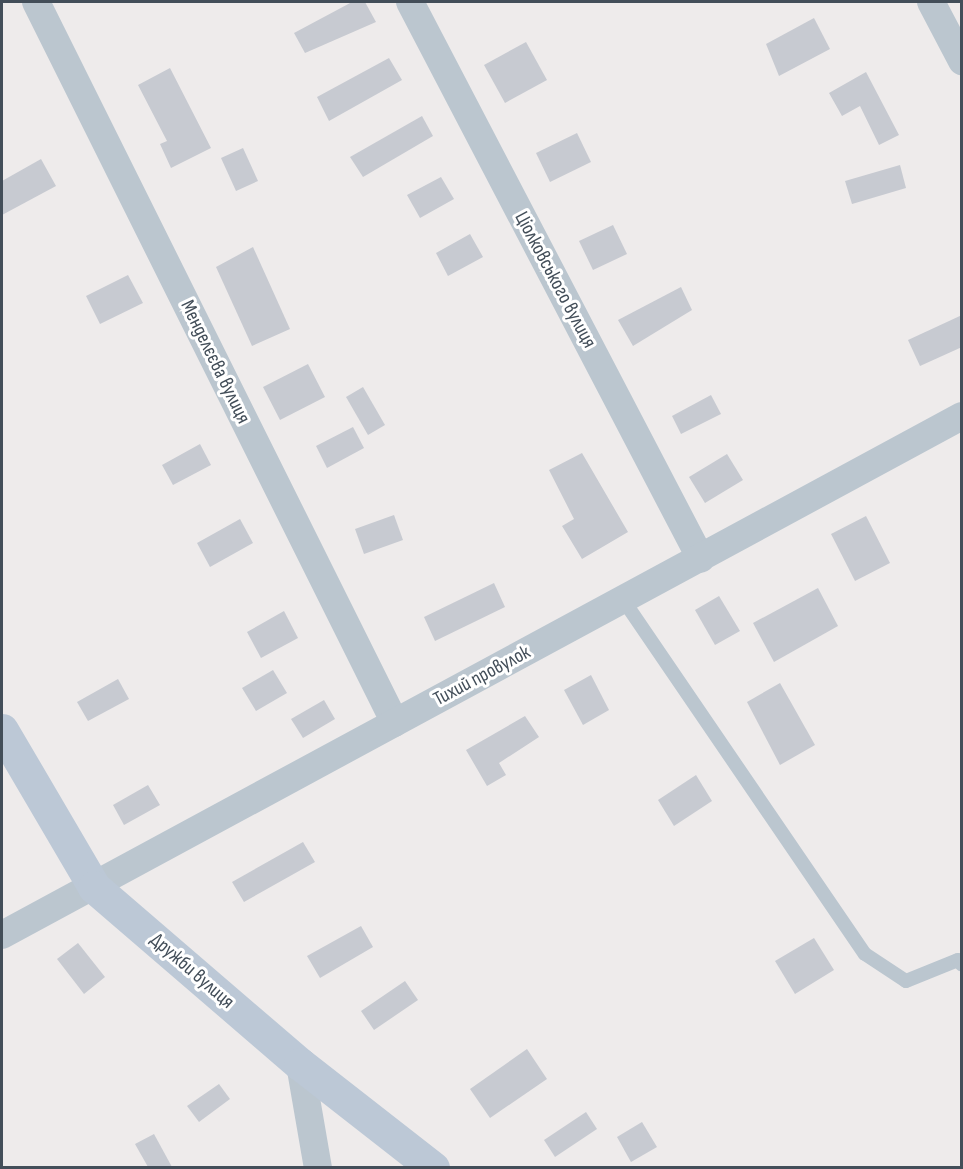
<!DOCTYPE html>
<html>
<head>
<meta charset="utf-8">
<style>
  body { margin:0 }
  #map { position:relative; width:963px; height:1169px; overflow:hidden; background:#eeebeb; font-family:"Sofia Sans Condensed",sans-serif }
  div>[style] { position:absolute }
  [style*='--x'] { left:calc(var(--x)*1px); top:calc(var(--y)*1px); width:calc(var(--w)*1px); rotate:calc(var(--a)*1deg) }
  .building>* { inset:0; background:#c7cad1 }
  .lane>* { height:14px; margin:-7px; padding:0 7px; transform-origin:7px; border-radius:7px; background:#bbc6cf }
  .street>* { height:28px; margin:-14px; padding:0 14px; transform-origin:14px; border-radius:14px; background:#bbc6cf }
  .secondary>* { height:33px; margin:-16.5px; padding:0 16.5px; transform-origin:16.5px; border-radius:16.5px; background:#bcc8d6 }
  span { translate:-50% -50%; white-space:nowrap; text-align:center; line-height:1.15; -webkit-text-stroke:6px #fff; paint-order:stroke }
  .street-label { font-size:20px; color:#434e59 }
  .frame { position:absolute; inset:0; border:3px solid #434e59; pointer-events:none }
</style>
</head>
<body>
<div id="map">
  <div class="building">
    <i style="clip-path:polygon(352px 2px,365px 2px,376px 22px,305px 53px,294px 33px)"></i>
    <i style="clip-path:polygon(814px 18px,830px 49px,779px 76px,766px 44px)"></i>
    <i style="clip-path:polygon(526px 42px,547px 80px,505px 103px,484px 65px)"></i>
    <i style="clip-path:polygon(389px 58px,402px 80px,329px 121px,317px 97px)"></i>
    <i style="clip-path:polygon(170px 68px,211px 148px,171px 168px,160px 144px,167px 141px,138px 85px)"></i>
    <i style="clip-path:polygon(866px 72px,899px 135px,879px 145px,860px 106px,842px 116px,829px 93px)"></i>
    <i style="clip-path:polygon(422px 116px,433px 136px,363px 177px,350px 157px)"></i>
    <i style="clip-path:polygon(577px 133px,591px 162px,550px 182px,536px 153px)"></i>
    <i style="clip-path:polygon(243px 148px,258px 181px,236px 191px,221px 158px)"></i>
    <i style="clip-path:polygon(41px 159px,56px 186px,2px 215px,2px 181px)"></i>
    <i style="clip-path:polygon(900px 165px,906px 188px,852px 204px,845px 181px)"></i>
    <i style="clip-path:polygon(441px 177px,454px 199px,420px 218px,407px 195px)"></i>
    <i style="clip-path:polygon(613px 225px,627px 254px,593px 270px,579px 241px)"></i>
    <i style="clip-path:polygon(470px 234px,483px 257px,448px 276px,436px 253px)"></i>
    <i style="clip-path:polygon(253px 247px,290px 329px,252px 346px,216px 267px)"></i>
    <i style="clip-path:polygon(128px 275px,143px 303px,100px 324px,86px 296px)"></i>
    <i style="clip-path:polygon(681px 287px,692px 310px,633px 346px,618px 320px)"></i>
    <i style="clip-path:polygon(962px 315px,962px 347px,920px 366px,908px 340px)"></i>
    <i style="clip-path:polygon(308px 364px,325px 397px,280px 420px,263px 387px)"></i>
    <i style="clip-path:polygon(363px 387px,385px 425px,368px 435px,346px 397px)"></i>
    <i style="clip-path:polygon(711px 395px,721px 414px,681px 434px,672px 416px)"></i>
    <i style="clip-path:polygon(353px 427px,364px 448px,327px 468px,316px 446px)"></i>
    <i style="clip-path:polygon(200px 444px,211px 465px,173px 485px,162px 465px)"></i>
    <i style="clip-path:polygon(582px 453px,628px 532px,582px 559px,562px 526px,574px 519px,549px 470px)"></i>
    <i style="clip-path:polygon(727px 454px,743px 480px,705px 503px,689px 477px)"></i>
    <i style="clip-path:polygon(394px 515px,403px 540px,364px 554px,355px 529px)"></i>
    <i style="clip-path:polygon(866px 516px,890px 563px,855px 581px,831px 534px)"></i>
    <i style="clip-path:polygon(240px 519px,253px 543px,210px 567px,197px 543px)"></i>
    <i style="clip-path:polygon(494px 583px,505px 607px,435px 641px,424px 617px)"></i>
    <i style="clip-path:polygon(818px 588px,838px 626px,774px 662px,753px 623px)"></i>
    <i style="clip-path:polygon(719px 596px,740px 631px,715px 645px,695px 610px)"></i>
    <i style="clip-path:polygon(284px 611px,298px 638px,261px 658px,247px 632px)"></i>
    <i style="clip-path:polygon(273px 670px,287px 693px,256px 711px,242px 688px)"></i>
    <i style="clip-path:polygon(591px 675px,609px 710px,583px 725px,564px 690px)"></i>
    <i style="clip-path:polygon(118px 679px,129px 699px,88px 721px,77px 702px)"></i>
    <i style="clip-path:polygon(780px 683px,815px 745px,780px 765px,747px 702px)"></i>
    <i style="clip-path:polygon(324px 700px,335px 719px,303px 738px,291px 719px)"></i>
    <i style="clip-path:polygon(525px 716px,539px 737px,499px 763px,506px 775px,487px 786px,466px 750px)"></i>
    <i style="clip-path:polygon(696px 775px,712px 801px,674px 826px,658px 800px)"></i>
    <i style="clip-path:polygon(148px 785px,160px 805px,124px 825px,113px 805px)"></i>
    <i style="clip-path:polygon(303px 842px,315px 862px,244px 902px,232px 882px)"></i>
    <i style="clip-path:polygon(361px 926px,373px 947px,320px 978px,307px 956px)"></i>
    <i style="clip-path:polygon(814px 938px,834px 970px,795px 994px,775px 961px)"></i>
    <i style="clip-path:polygon(78px 943px,105px 977px,84px 994px,57px 959px)"></i>
    <i style="clip-path:polygon(405px 981px,418px 1000px,374px 1030px,361px 1011px)"></i>
    <i style="clip-path:polygon(527px 1049px,547px 1079px,490px 1118px,470px 1089px)"></i>
    <i style="clip-path:polygon(219px 1084px,230px 1099px,199px 1122px,187px 1106px)"></i>
    <i style="clip-path:polygon(586px 1112px,597px 1129px,555px 1157px,544px 1140px)"></i>
    <i style="clip-path:polygon(642px 1122px,657px 1147px,631px 1162px,617px 1137px)"></i>
    <i style="clip-path:polygon(154px 1134px,172px 1167px,148px 1167px,135px 1144px)"></i>
  </div>
  <div class="lane">
    <i style="--x:624;--y:601;--w:427;--a:55.7"></i>
    <i style="--x:865;--y:954;--w:49;--a:33.4"></i>
    <i style="--x:906;--y:981;--w:56;--a:-22"></i>
    <i style="--x:958;--y:960;--w:6;--a:51"></i>
  </div>
  <div class="street">
    <i style="--x:36;--y:2;--w:805;--a:63.53"></i>
    <i style="--x:410;--y:2;--w:628;--a:62.42"></i>
    <i style="--x:931;--y:2;--w:67;--a:62.3"></i>
    <i style="--x:2;--y:935;--w:1091;--a:-28.4"></i>
    <i style="--x:300;--y:1064;--w:106;--a:80.2"></i>
  </div>
  <div class="secondary">
    <i style="--x:2;--y:730;--w:182;--a:59.6"></i>
    <i style="--x:94;--y:887;--w:272;--a:40.7"></i>
    <i style="--x:300;--y:1064;--w:169;--a:38"></i>
  </div>
  <div class="street-label">
    <span style="left:555px;top:280px;rotate:62deg">Ціолковського вулиця</span>
    <span style="left:215px;top:362px;rotate:64deg">Менделєєва вулиця</span>
    <span style="left:482px;top:676px;rotate:-28deg">Тихий провулок</span>
    <span style="left:192px;top:971px;rotate:41deg">Дружби вулиця</span>
  </div>
  <div class="frame"></div>
</div>
</body>
</html>
